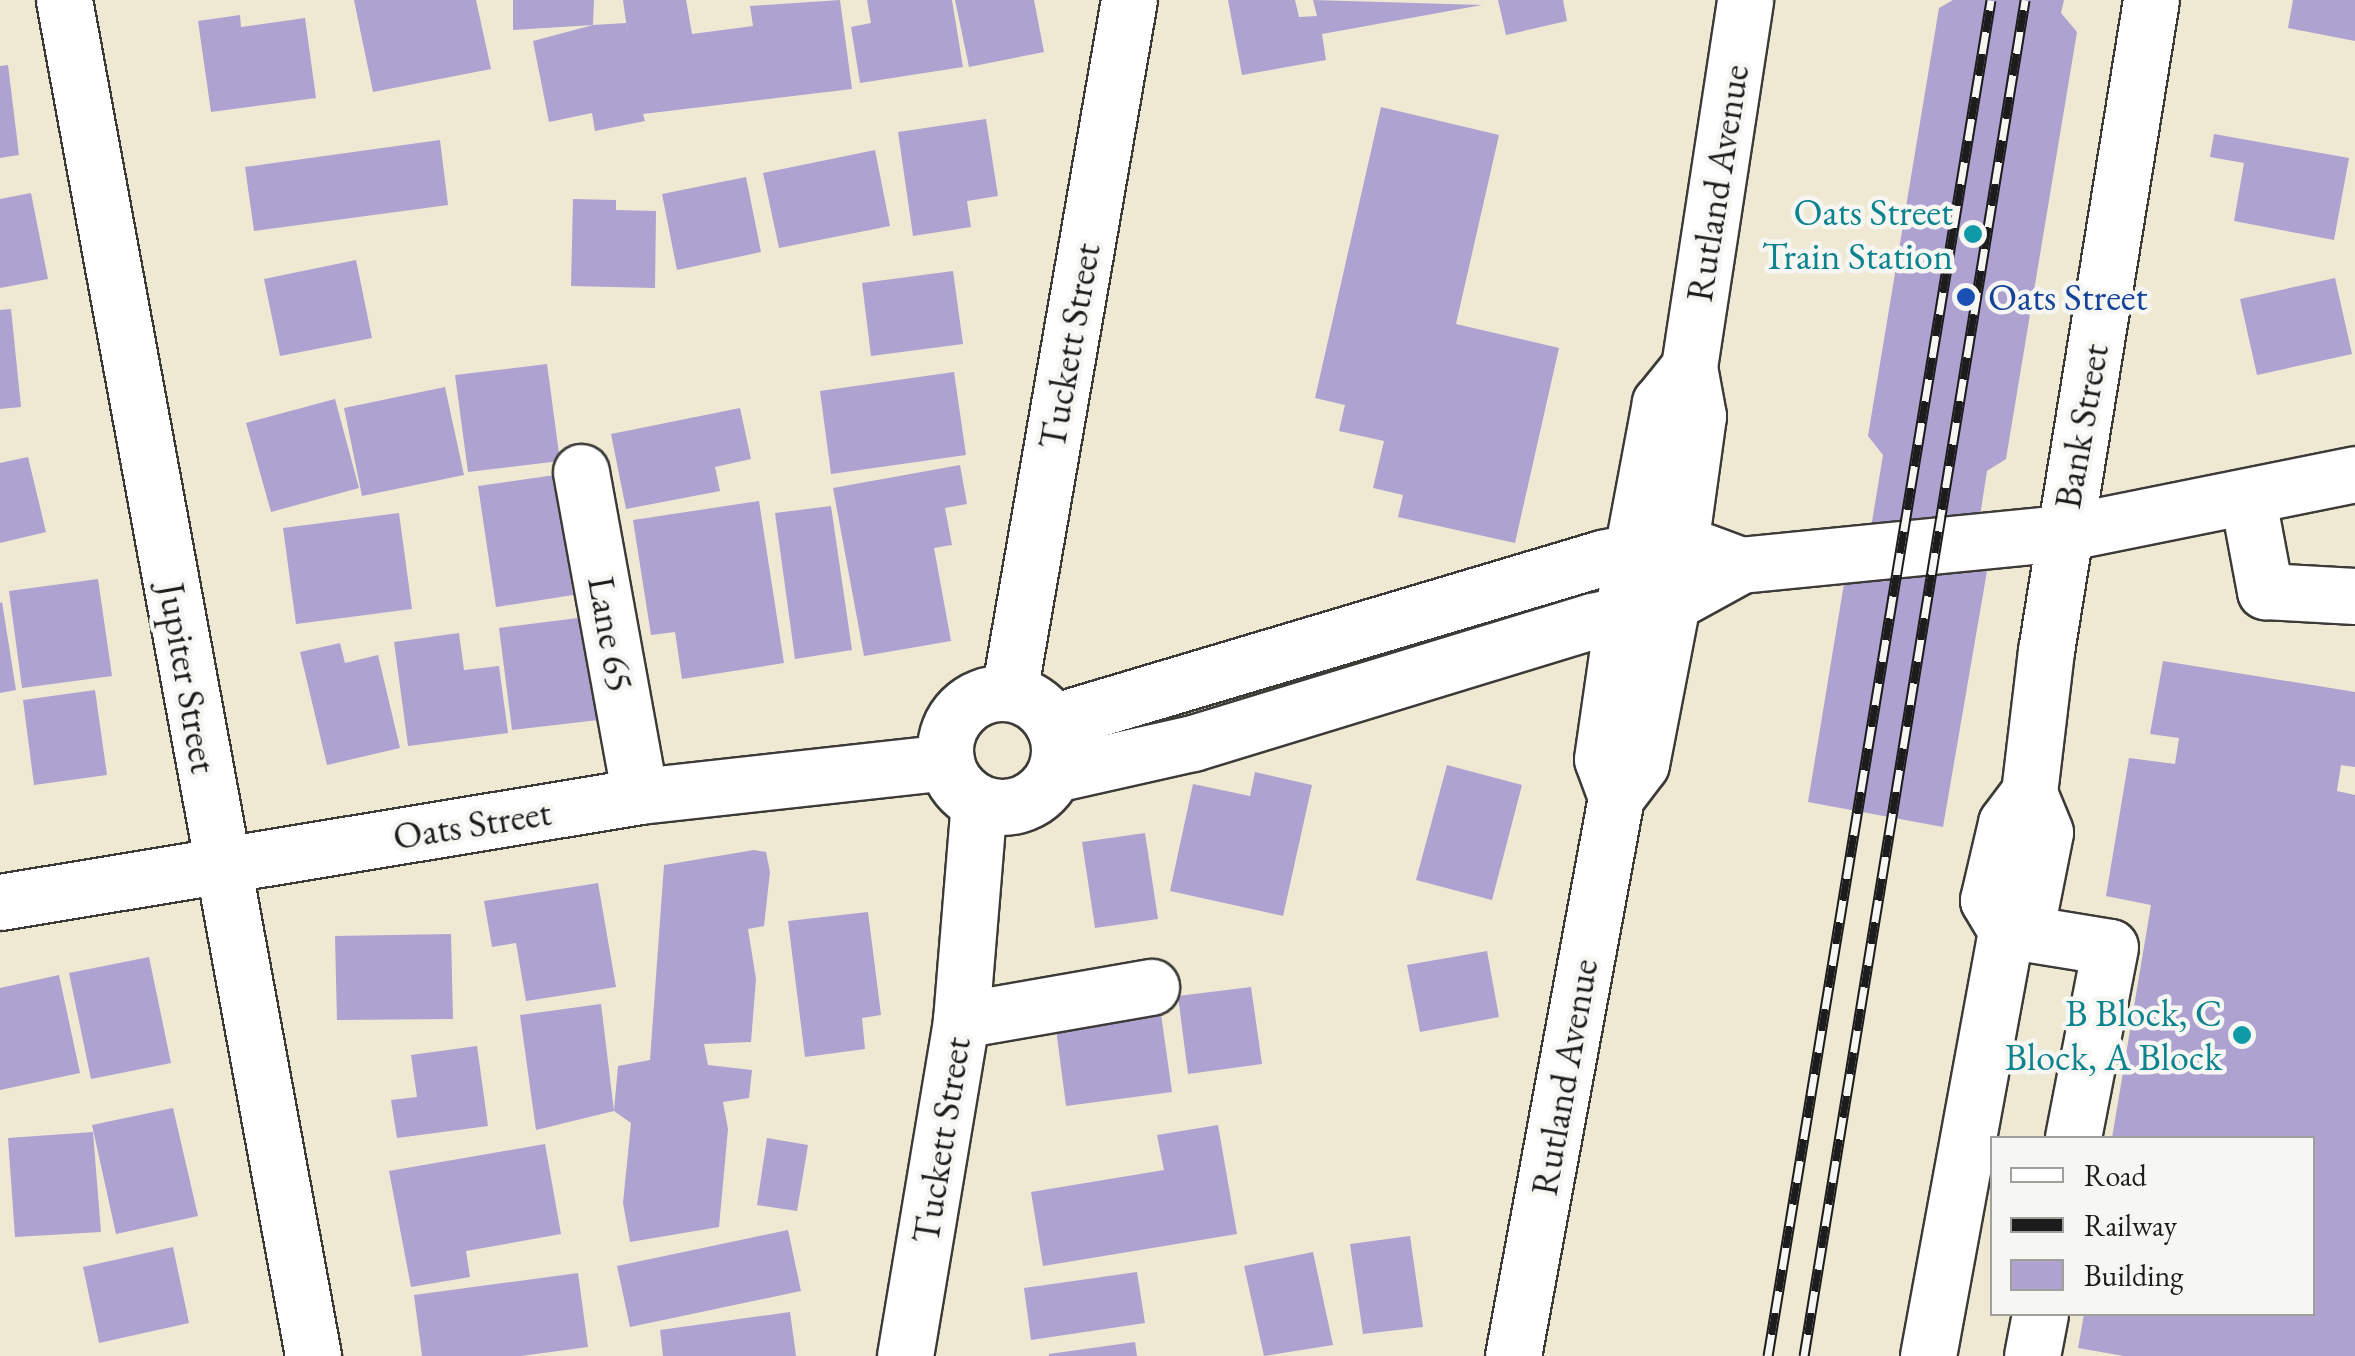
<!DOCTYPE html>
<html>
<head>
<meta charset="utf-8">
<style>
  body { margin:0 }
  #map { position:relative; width:2355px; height:1356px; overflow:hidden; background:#efe9d4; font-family:"EB Garamond",serif }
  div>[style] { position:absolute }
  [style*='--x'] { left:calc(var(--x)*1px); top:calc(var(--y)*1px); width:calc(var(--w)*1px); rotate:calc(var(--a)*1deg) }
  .building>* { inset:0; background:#aea2d1 }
  .roads { filter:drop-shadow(2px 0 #3c3b38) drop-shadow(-2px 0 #3c3b38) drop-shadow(0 2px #3c3b38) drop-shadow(0 -2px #3c3b38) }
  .minor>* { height:55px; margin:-27.5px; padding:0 27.5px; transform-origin:27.5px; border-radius:27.5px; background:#fff }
  .major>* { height:55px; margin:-27.5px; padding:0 27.5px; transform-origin:27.5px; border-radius:27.5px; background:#fff }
  .major>.ring { margin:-27.5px; padding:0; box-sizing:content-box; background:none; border:55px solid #fff; border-radius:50% }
  .rail>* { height:11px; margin-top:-5.5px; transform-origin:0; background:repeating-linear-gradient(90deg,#f6f6f2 0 22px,#1c1c1c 0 44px); box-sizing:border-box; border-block:2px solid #1c1c1c }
  .dots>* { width:28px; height:28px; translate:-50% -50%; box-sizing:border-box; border:5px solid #f6f6f2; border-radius:50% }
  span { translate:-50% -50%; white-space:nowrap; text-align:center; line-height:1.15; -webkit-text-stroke:9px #f6f6f2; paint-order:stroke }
  .street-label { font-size:38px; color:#1c1c1c }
  .culture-label { font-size:38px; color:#0d838f }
  .right { translate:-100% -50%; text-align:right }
  .transit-label { font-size:38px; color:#164399 }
  .left { translate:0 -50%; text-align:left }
  .legend { position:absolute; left:1990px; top:1136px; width:325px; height:180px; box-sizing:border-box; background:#f6f6f2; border:2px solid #9f9f9c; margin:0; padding:12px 18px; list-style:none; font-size:30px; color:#1c1c1c }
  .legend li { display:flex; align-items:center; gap:20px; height:50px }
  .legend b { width:50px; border:2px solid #9f9f9c }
</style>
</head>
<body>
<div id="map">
  <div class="building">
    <i style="clip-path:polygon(354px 0,476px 0,491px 69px,373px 92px)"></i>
    <i style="clip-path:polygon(513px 0,594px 0,593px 25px,626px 23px,628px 36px,623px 0,686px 0,692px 34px,753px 26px,750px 6px,840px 0,852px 89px,643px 114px,645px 121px,595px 131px,592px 113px,549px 122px,533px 41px,593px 25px,513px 30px)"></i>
    <i style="clip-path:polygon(867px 0,952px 0,963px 67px,860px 83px,851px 27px,871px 23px)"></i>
    <i style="clip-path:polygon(955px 0,1034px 0,1044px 52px,969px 67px)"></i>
    <i style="clip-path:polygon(1228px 0,1295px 0,1299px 17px,1317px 16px,1313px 0,1482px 5px,1322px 34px,1326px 60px,1242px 75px)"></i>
    <i style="clip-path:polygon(1498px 0,1563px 0,1567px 21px,1506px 35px)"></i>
    <i style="clip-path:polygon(1953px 0,2064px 0,2061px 13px,2077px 32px,2006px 459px,1987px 471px,1973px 561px,1987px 571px,1943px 827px,1808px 802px,1850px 547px,1869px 540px,1883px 455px,1868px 436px,1939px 8px)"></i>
    <i style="clip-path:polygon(2293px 0,2355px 0,2355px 41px,2288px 28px)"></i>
    <i style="clip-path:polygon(240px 15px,241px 27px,305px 18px,316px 98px,211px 112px,198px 21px)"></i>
    <i style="clip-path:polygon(8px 65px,19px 155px,0 158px,0 66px)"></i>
    <i style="clip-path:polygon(1381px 107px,1499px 135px,1456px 324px,1559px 348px,1515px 543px,1398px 517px,1403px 495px,1373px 488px,1384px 441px,1339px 431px,1345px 405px,1315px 398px)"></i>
    <i style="clip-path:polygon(986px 119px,998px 196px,967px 201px,971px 227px,913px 236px,898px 132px)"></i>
    <i style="clip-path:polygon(2214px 134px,2349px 158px,2334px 240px,2234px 221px,2244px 163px,2210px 157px)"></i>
    <i style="clip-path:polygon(440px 140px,448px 205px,254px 231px,245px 167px)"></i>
    <i style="clip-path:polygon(875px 150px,890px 226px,779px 248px,763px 173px)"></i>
    <i style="clip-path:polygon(746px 177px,761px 252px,677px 270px,662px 194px)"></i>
    <i style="clip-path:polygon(31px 193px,48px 279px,0 288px,0 199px)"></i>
    <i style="clip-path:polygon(573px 199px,616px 200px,616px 210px,656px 211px,655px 288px,571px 286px)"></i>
    <i style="clip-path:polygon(356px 260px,372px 338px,280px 356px,264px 279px)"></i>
    <i style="clip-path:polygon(953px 271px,963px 344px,871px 356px,862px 283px)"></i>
    <i style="clip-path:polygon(2335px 278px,2352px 354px,2257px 375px,2240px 299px)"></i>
    <i style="clip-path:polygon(11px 309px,21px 407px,0 409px,0 310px)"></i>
    <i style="clip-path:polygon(547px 364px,560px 461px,468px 472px,455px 375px)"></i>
    <i style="clip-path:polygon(954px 372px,966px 455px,831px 474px,820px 391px)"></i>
    <i style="clip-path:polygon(445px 387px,464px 475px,362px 496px,344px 408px)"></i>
    <i style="clip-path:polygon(335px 399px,359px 488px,271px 512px,246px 423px)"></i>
    <i style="clip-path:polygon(740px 408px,751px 459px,715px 467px,720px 491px,626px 509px,611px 434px)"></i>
    <i style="clip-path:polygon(28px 457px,46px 532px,0 543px,0 463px)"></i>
    <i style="clip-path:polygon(960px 465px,967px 504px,945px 508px,952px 545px,934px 548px,951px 641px,864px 656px,833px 488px)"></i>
    <i style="clip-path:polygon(555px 475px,573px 595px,496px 607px,478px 486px)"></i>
    <i style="clip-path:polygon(759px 501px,784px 663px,682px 679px,675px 632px,651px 635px,633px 520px)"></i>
    <i style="clip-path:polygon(831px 506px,852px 650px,795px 659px,775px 513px)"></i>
    <i style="clip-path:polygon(399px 513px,412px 609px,296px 624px,283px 528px)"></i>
    <i style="clip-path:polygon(98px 579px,112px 676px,22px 688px,9px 591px)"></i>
    <i style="clip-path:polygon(2px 602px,16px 690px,0 693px,0 603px)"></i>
    <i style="clip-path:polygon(594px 616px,607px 719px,512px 730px,499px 628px)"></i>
    <i style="clip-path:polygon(459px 633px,464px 670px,499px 666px,508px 733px,408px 746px,394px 642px)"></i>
    <i style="clip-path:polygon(340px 643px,345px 663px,378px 655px,400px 748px,327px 765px,300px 652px)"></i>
    <i style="clip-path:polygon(2163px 661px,2355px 692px,2355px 767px,2341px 765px,2337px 791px,2355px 795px,2355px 1356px,2124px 1356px,2078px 1348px,2084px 1314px,2312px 1314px,2312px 1138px,2112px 1138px,2151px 905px,2106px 896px,2129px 758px,2175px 764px,2179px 738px,2150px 734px)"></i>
    <i style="clip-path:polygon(95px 690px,107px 775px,34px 785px,23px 700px)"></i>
    <i style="clip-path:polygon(1447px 765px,1522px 785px,1492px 900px,1416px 880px)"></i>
    <i style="clip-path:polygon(1255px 772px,1312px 785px,1283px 916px,1170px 891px,1193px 784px,1250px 796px)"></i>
    <i style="clip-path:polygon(1145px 833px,1158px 919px,1095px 928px,1082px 842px)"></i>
    <i style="clip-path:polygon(754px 850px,766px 852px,770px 872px,764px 926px,748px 929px,756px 979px,751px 1042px,704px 1044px,708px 1065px,752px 1070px,749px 1098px,723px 1102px,728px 1129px,719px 1227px,630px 1242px,623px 1203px,631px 1123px,614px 1111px,536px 1130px,520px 1015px,601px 1004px,614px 1111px,618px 1066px,650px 1060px,664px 865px)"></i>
    <i style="clip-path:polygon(598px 883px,616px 987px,526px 1001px,516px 943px,492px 947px,484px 901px)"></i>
    <i style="clip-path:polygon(868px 912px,881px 1015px,862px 1018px,865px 1049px,805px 1057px,788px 921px)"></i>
    <i style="clip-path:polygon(451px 934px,453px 1019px,337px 1020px,335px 936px)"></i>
    <i style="clip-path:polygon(1487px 951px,1499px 1017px,1420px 1032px,1407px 965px)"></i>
    <i style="clip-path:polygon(149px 957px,171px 1063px,91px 1079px,69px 973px)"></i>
    <i style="clip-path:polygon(59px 975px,80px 1073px,0 1090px,0 988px)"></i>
    <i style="clip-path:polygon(1251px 987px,1262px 1064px,1188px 1074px,1178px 996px)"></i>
    <i style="clip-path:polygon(1160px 1007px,1172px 1092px,1066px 1106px,1055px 1021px)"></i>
    <i style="clip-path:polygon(477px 1046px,488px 1126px,397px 1138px,391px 1100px,417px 1097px,411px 1055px)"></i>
    <i style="clip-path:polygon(173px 1108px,198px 1216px,116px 1234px,92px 1125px)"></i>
    <i style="clip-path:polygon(1218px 1125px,1237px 1234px,1043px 1266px,1031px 1192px,1164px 1170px,1157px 1135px)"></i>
    <i style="clip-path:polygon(93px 1132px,101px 1232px,15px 1237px,8px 1138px)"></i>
    <i style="clip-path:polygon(767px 1138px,808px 1145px,797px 1211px,757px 1205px)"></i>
    <i style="clip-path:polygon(545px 1144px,561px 1234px,466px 1251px,470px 1277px,411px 1287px,389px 1171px)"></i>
    <i style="clip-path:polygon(788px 1230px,801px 1291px,630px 1327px,617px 1266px)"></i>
    <i style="clip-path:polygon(1410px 1236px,1423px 1327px,1363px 1334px,1350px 1244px)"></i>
    <i style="clip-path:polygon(173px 1247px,189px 1323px,99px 1343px,83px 1267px)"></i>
    <i style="clip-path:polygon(1313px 1252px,1333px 1345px,1264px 1356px,1244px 1266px)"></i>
    <i style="clip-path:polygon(1137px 1272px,1145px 1323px,1031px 1340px,1024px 1288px)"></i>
    <i style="clip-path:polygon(578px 1273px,588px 1347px,521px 1356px,422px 1356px,414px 1295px)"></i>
    <i style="clip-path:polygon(790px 1312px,796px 1356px,663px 1356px,660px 1330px)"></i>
    <i style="clip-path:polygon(1135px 1342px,1137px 1356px,1049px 1356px,1049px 1354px)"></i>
  </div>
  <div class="roads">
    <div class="minor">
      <i style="--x:64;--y:0;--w:1379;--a:79.59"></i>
      <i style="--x:581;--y:472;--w:329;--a:79.7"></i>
      <i style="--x:2248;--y:500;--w:93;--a:79.4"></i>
      <i style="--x:2265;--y:591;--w:90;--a:3.2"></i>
      <i style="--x:1009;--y:693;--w:703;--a:-80.18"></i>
      <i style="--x:1616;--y:797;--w:40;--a:-110.2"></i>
      <i style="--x:1602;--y:759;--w:209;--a:-81.8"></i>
      <i style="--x:1632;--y:552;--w:152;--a:-79.4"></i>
      <i style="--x:1660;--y:403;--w:46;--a:-51.1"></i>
      <i style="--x:2006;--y:930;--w:105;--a:9.3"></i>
      <i style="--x:2110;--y:947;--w:195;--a:101"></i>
      <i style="--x:2006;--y:930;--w:35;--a:-121"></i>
      <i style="--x:1988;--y:900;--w:79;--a:-76.8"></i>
      <i style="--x:2006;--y:823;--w:38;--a:-53"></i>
      <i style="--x:961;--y:1020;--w:193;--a:-9.9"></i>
      <i style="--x:905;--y:1356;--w:341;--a:-80.5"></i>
      <i style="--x:961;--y:1020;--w:218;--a:-85.3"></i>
      <i style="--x:1513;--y:1356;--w:568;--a:-79.56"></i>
      <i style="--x:1616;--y:797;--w:41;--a:-52.9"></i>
      <i style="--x:1641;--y:764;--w:164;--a:-79.1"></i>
      <i style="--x:1672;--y:603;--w:189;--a:-82.1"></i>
      <i style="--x:1698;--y:416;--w:50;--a:-100.4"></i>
      <i style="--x:1689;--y:367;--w:371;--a:-81.3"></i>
      <i style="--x:1928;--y:1356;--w:433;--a:-79.6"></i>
      <i style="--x:2006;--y:930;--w:33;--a:-43"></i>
      <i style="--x:2030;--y:908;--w:77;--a:-78.8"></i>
      <i style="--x:2045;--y:832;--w:42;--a:-112.3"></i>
      <i style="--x:2029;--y:793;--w:143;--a:-83.2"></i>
      <i style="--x:2046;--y:651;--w:659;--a:-80.84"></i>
      <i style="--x:2032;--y:1356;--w:43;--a:-79.2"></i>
    </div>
    <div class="major">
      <i class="ring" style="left:945px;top:693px;width:59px;height:59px"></i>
      <i style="--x:1052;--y:722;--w:574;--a:-16.6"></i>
      <i style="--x:1602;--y:558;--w:79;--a:-11.7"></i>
      <i style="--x:1679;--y:542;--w:66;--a:20.4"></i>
      <i style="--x:1055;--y:774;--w:141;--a:-12.7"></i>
      <i style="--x:1193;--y:743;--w:417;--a:-17"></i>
      <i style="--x:1592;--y:621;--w:82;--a:-12.7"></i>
      <i style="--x:1672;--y:603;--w:79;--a:-28.8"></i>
      <i style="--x:1741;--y:565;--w:324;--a:-5.7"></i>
      <i style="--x:2063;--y:533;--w:298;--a:-11.4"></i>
      <i style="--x:0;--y:902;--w:649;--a:-9.4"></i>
      <i style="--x:640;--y:796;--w:308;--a:-6.3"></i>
    </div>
  </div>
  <div class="rail">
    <i style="--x:1768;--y:1356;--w:1374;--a:-80.66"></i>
    <i style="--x:1804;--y:1356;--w:1374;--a:-80.74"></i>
  </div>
  <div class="dots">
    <i style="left:1973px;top:234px;background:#0f9aa8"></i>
    <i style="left:1966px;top:297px;background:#1a4fb4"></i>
    <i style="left:2242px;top:1035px;background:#0f9aa8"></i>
  </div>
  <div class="street-label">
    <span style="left:1717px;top:183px;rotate:-81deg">Rutland Avenue</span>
    <span style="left:1069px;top:346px;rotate:-80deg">Tuckett Street</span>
    <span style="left:2081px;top:426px;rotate:-80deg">Bank Street</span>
    <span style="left:611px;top:634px;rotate:80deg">Lane 65</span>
    <span style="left:188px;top:678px;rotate:80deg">Jupiter Street</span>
    <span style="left:472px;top:824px;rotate:-9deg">Oats Street</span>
    <span style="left:1564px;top:1077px;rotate:-80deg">Rutland Avenue</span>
    <span style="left:941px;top:1140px;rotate:-81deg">Tuckett Street</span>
  </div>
  <div class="culture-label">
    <span class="right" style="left:1953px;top:234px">Oats Street<br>Train Station</span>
    <span class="right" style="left:2222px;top:1035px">B Block, C<br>Block, A Block</span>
  </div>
  <div class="transit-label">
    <span class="left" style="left:1988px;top:297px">Oats Street</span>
  </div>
  <ul class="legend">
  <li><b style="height:12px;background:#fff"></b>Road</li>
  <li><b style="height:12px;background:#1c1c1c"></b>Railway</li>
  <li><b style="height:28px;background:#aea2d1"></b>Building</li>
  </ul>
</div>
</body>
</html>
